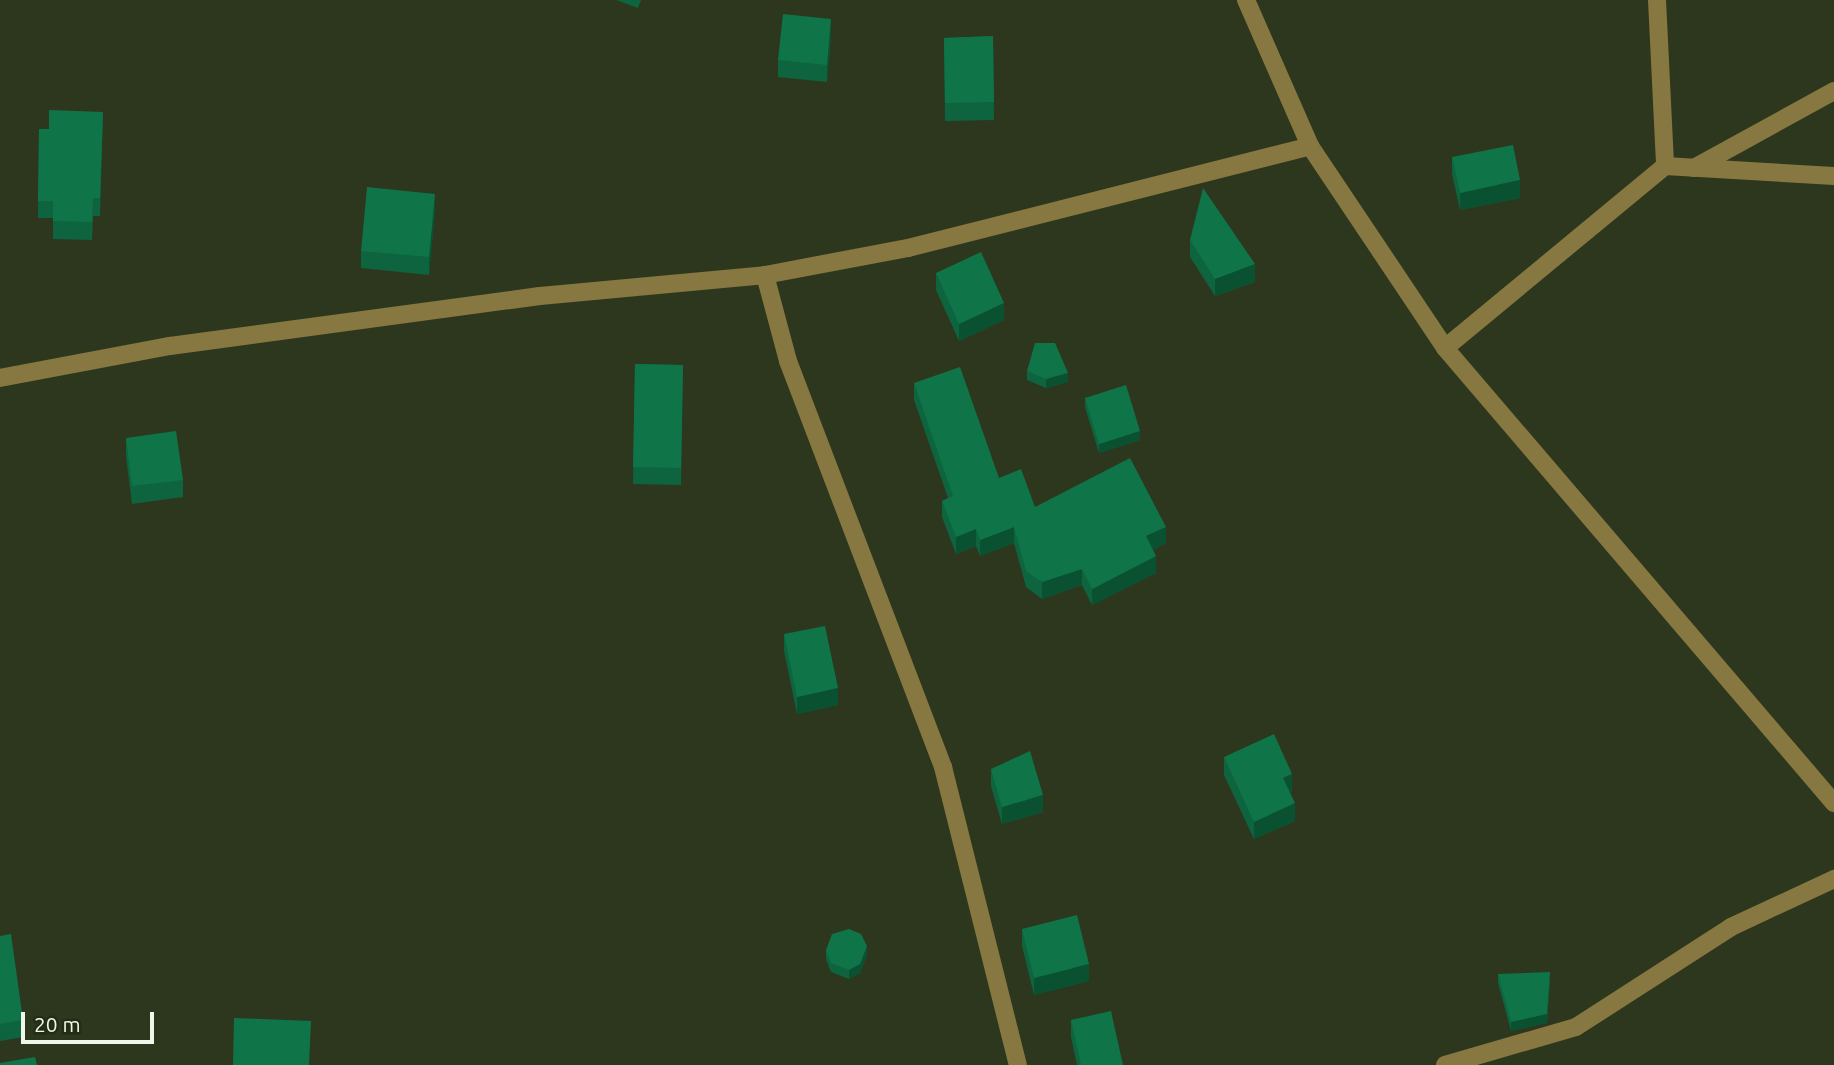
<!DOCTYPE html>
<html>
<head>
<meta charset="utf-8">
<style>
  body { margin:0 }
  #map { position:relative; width:1834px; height:1065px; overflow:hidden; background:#2d371e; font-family:Ubuntu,sans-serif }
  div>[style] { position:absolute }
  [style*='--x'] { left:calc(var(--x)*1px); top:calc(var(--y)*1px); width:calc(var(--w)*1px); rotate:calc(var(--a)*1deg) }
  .minor>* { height:18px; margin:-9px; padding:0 9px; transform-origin:9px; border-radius:9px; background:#877740 }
  .wall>* { inset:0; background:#0d643e }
  .shaded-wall>* { inset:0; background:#0a5132 }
  .building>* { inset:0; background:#0f7448 }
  span { translate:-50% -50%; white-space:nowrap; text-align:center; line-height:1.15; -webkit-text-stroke:6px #232c15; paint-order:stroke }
  .scale { position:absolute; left:21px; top:1012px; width:133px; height:32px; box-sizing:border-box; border:4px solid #f1f7e8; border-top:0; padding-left:9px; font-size:21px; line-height:24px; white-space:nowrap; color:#f1f7e8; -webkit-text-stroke:5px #232c15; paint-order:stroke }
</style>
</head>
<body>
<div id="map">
  <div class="minor">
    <i style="--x:1246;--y:0;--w:159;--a:66.3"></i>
    <i style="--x:1310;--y:146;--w:243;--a:56.2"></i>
    <i style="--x:1445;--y:348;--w:599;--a:49.47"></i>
    <i style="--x:1657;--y:0;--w:166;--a:87.2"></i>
    <i style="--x:1694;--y:168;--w:160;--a:-28.8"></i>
    <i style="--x:765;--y:275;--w:89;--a:75"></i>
    <i style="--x:788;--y:361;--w:435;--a:69.1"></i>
    <i style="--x:943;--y:767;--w:307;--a:75.9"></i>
    <i style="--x:1445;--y:348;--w:286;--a:-39.6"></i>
    <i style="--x:1665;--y:166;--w:169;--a:3.4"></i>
    <i style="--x:0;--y:378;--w:173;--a:-10.7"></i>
    <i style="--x:170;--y:346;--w:373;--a:-7.7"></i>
    <i style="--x:540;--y:296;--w:226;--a:-5.3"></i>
    <i style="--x:765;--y:275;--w:146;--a:-10.7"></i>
    <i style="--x:908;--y:248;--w:415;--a:-14.2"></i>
    <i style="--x:1445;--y:1065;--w:136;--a:-16.2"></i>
    <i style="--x:1576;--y:1027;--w:184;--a:-32.8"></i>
    <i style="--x:1731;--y:927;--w:114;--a:-25"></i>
  </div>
  <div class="wall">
    <i style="clip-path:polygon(616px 0,641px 0,638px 8px)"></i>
    <i style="clip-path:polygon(831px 36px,827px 82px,778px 77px,778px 60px)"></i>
    <i style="clip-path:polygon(993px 36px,994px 120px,945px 121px,944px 38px)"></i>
    <i style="clip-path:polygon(103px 112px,100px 216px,93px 216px,92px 240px,53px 239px,53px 218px,38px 218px,39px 129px,49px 129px)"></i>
    <i style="clip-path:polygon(1452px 157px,1520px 198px,1460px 210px,1452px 174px)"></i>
    <i style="clip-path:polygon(435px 211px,429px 275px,361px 268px,361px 251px)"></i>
    <i style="clip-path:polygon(1190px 240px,1255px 282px,1215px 296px,1190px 257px)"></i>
    <i style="clip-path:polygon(936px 273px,1004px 320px,959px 341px,936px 290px)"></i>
    <i style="clip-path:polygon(635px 364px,683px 365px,681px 485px,633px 484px)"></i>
    <i style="clip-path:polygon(1027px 371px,1068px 382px,1046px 388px,1027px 380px)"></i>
    <i style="clip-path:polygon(914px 383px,999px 478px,1035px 507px,1166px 543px,1153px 550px,1156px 573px,1092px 605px,1082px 585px,1042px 599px,1026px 587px,1014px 543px,980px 556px,976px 546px,956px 554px,942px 517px,942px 501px,948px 498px,914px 400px)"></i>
    <i style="clip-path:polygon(1085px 398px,1140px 440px,1099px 453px,1085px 407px)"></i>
    <i style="clip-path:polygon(126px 438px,183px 480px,183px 497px,132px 504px,126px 456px)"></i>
    <i style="clip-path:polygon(784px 634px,838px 705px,797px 714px,784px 651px)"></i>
    <i style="clip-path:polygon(1224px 757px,1292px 791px,1290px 792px,1295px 821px,1254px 839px,1224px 775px)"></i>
    <i style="clip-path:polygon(991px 769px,1043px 812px,1002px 824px,991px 786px)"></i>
    <i style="clip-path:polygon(1022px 929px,1089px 981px,1034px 995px,1022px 946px)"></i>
    <i style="clip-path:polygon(0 936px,23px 1020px,23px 1037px,0 1041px)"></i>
    <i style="clip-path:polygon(826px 950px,867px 955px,860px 973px,849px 979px,831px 972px,826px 959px)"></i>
    <i style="clip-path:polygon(1498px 974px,1550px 981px,1547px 1023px,1511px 1031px,1498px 983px)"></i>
    <i style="clip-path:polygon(1071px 1020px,1123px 1065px,1077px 1065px,1071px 1037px)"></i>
  </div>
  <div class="shaded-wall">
    <i style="clip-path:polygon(831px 19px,831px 36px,827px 82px,827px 65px)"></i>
    <i style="clip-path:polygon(1520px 180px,1520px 198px,1460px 210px,1460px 193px)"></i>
    <i style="clip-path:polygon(435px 194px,435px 211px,429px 275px,429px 257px)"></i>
    <i style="clip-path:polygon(1255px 264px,1255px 282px,1215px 296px,1215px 279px)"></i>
    <i style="clip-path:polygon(1004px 303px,1004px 320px,959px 341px,959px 324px)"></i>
    <i style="clip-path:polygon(1068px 373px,1068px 382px,1046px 388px,1046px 379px)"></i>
    <i style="clip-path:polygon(1140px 431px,1140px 440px,1099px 453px,1099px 444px)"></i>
    <i style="clip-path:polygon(1014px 527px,1014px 543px,980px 556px,980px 540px)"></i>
    <i style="clip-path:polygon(1166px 527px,1166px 543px,1146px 553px,1146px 536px)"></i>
    <i style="clip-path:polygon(976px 529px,976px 546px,956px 554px,956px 537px)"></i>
    <i style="clip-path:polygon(1156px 556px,1156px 573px,1092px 605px,1092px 589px)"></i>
    <i style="clip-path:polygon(1082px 569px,1082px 585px,1042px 599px,1042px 582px)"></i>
    <i style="clip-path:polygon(838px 688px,838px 705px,797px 714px,797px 697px)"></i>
    <i style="clip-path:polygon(1292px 774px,1292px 791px,1283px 795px,1283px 778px)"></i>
    <i style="clip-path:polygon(1043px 795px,1043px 812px,1002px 824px,1002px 807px)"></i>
    <i style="clip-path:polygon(1295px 803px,1295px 821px,1254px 839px,1254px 822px)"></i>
    <i style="clip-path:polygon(867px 946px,867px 955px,860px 973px,849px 979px,849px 970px)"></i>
    <i style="clip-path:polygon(1089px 964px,1089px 981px,1034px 995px,1034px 978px)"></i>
    <i style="clip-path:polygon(1550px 972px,1547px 1023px,1511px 1031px,1511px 1022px)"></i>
  </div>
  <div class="building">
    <i style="clip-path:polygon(783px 14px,831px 19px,827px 65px,778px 60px)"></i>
    <i style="clip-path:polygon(993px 36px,994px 102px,945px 103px,944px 38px)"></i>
    <i style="clip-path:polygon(49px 110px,103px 112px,100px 198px,93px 198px,92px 222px,53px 221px,53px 201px,38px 201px,39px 129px,49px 129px)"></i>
    <i style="clip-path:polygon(1513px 145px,1520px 180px,1460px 193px,1452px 157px)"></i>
    <i style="clip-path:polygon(367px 187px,435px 194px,429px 257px,361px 251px)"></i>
    <i style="clip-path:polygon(1203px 188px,1255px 264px,1215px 279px,1190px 240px)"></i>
    <i style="clip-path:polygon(981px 252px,1004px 303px,959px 324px,936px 273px)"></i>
    <i style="clip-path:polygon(1035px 343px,1055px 343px,1068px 373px,1046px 379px,1027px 371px)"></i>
    <i style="clip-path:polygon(635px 364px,683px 365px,681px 468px,633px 467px)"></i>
    <i style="clip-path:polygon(960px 367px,999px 478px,1021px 469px,1035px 507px,1130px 458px,1166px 527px,1146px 536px,1156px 556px,1092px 589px,1082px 569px,1042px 582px,1026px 571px,1014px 527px,980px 540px,976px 529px,956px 537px,942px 501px,953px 496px,914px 383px)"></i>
    <i style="clip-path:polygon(1126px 385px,1140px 431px,1099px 444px,1085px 398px)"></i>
    <i style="clip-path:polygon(176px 431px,183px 480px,132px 486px,126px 438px)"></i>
    <i style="clip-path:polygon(825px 626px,838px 688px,797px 697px,784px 634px)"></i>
    <i style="clip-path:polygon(1274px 734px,1292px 774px,1283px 778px,1295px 803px,1254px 822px,1224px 757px)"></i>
    <i style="clip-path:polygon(1030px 751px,1043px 795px,1002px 807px,991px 769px)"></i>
    <i style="clip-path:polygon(1077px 915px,1089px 964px,1034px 978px,1022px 929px)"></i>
    <i style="clip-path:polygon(849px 929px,861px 934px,867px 946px,860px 964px,849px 970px,831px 963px,826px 950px,832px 934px)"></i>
    <i style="clip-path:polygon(11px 934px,23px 1020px,0 1024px,0 936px)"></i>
    <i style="clip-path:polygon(1550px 972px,1547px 1014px,1511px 1022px,1498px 974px)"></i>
    <i style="clip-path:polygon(1111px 1011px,1123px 1065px,1081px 1065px,1071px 1020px)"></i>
    <i style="clip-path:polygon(234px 1018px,311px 1021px,309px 1065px,233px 1065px)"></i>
    <i style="clip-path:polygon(35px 1057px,37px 1065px,0 1065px,0 1063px)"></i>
  </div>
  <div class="scale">20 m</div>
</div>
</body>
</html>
